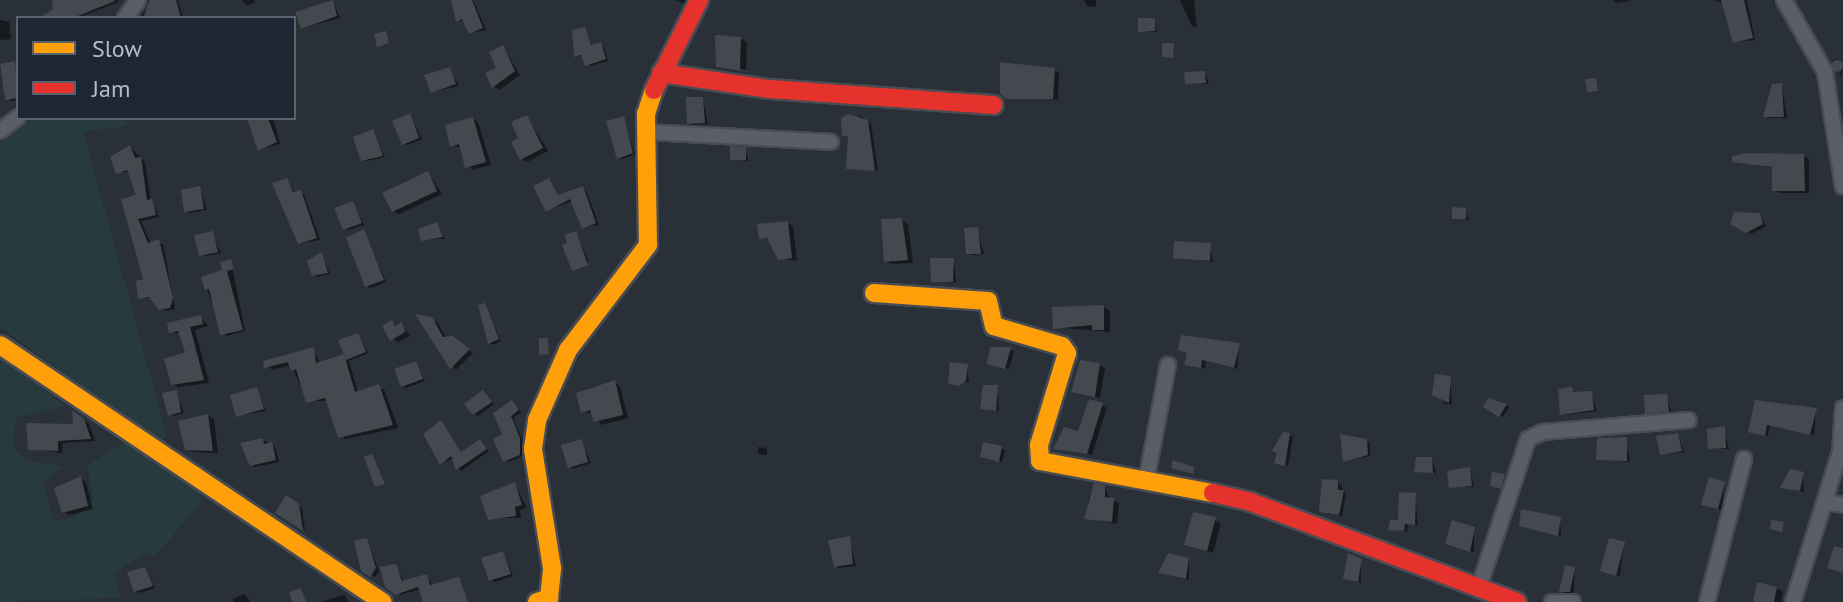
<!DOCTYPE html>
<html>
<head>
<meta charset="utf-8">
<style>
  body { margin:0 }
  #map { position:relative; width:1843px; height:602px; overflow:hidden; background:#2a3038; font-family:"PT Sans",sans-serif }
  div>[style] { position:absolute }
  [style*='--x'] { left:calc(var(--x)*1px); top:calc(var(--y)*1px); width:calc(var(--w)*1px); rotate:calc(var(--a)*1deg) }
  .green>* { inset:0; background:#273a3e }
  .shadow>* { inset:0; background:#0007 }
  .building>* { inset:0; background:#444950 }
  .round { border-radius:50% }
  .roads { filter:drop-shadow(2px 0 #484c53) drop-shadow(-2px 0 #484c53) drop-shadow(0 2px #484c53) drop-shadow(0 -2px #484c53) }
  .street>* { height:14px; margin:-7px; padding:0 7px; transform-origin:7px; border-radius:7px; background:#5a5e66 }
  .slow>* { height:18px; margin:-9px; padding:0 9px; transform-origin:9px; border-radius:9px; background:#ff9f0a }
  .jam>* { height:18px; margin:-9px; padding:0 9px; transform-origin:9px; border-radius:9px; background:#e5322d }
  span { translate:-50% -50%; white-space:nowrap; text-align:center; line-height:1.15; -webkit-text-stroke:7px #1d2633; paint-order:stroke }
  .legend { position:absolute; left:16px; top:16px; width:280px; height:104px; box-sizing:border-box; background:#1d2633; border:2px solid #59626f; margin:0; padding:10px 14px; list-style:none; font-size:24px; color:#b4bcc9 }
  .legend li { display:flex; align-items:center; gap:16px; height:40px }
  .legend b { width:40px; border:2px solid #59626f }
</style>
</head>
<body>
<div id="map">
  <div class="green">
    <i style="clip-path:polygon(32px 118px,125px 118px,128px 126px,83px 131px,167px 436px,159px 443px,0 327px,0 142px)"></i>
    <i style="clip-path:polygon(0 355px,65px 406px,16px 418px,13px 448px,28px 461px,62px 466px,43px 483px,53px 521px,73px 518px,93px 499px,87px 466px,126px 441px,205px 498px,156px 555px,142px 555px,114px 573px,120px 598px,0 602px)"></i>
  </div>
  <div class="shadow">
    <i style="clip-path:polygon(54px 0,118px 0,119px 2px,77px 18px,52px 18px)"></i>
    <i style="clip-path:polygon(154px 0,178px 0,183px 18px,140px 18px)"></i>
    <i style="clip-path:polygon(242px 0,254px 0,255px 2px,247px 6px)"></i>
    <i style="clip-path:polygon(452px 0,473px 0,486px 30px,470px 33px,465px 21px,458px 20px)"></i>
    <i style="clip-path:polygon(675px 0,686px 0,685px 4px)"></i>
    <i style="clip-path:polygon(1084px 0,1096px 0,1096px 7px,1087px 6px)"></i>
    <i style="clip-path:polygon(1180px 0,1194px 0,1197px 28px,1192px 26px)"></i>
    <i style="clip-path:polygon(1613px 0,1630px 0,1630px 1px,1616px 3px)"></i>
    <i style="clip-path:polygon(1713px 0,1747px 0,1755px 40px,1735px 42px,1724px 3px)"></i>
    <i style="clip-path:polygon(333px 2px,340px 18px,303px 28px)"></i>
    <i style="clip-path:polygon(0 20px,9px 22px,11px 39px,0 40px)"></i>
    <i style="clip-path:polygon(1154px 20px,1157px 32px,1140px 31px)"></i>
    <i style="clip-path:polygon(584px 29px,593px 47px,604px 47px,608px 61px,590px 66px,584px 56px,576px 56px)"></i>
    <i style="clip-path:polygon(741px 39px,747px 42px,746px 71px,718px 66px)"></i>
    <i style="clip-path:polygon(503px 47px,520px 75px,499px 90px,494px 86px)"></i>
    <i style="clip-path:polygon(1836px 59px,1843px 68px,1841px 76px,1832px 61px)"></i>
    <i style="clip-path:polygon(15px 63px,18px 100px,10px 101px,0 66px)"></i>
    <i style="clip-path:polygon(449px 69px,459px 86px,432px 92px)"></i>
    <i style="clip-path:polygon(1054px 70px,1059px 73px,1058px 100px,1007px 95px)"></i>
    <i style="clip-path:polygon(1205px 73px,1209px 84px,1187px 83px)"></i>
    <i style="clip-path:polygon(1782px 85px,1787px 118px,1769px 118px,1766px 116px)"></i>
    <i style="clip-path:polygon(703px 99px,708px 124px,692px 125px,689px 123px)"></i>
    <i style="clip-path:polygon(410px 116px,422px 139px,407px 145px,403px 143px)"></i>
    <i style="clip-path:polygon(861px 116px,871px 124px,878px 171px,848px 168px,850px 137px,844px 135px,843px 120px)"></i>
    <i style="clip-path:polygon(527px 117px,548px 151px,527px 162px,521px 158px,520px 139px)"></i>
    <i style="clip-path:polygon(249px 118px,273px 118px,280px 144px,260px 149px)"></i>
    <i style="clip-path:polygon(623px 118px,635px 154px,622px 159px,618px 157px)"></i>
    <i style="clip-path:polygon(473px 119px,478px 122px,491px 165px,472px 170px,461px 148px,452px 145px)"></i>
    <i style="clip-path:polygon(372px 132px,385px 157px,367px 161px,363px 159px)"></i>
    <i style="clip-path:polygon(130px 147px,145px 162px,151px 201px,159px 217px,141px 221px,151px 244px,163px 244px,175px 309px,165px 311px,152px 298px,140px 298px,146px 280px,123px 200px,139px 196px,130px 172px,117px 172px)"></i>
    <i style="clip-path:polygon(745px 149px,749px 161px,732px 159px)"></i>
    <i style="clip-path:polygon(1804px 156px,1809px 159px,1809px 193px,1780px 193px,1774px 190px,1774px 168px,1734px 161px)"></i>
    <i style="clip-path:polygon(428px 173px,442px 194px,399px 214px,393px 211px)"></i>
    <i style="clip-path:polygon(287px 180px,295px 193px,304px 194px,320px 240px,300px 243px)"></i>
    <i style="clip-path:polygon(549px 180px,560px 197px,586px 190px,599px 225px,583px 227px,573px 201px,548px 210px)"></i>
    <i style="clip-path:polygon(200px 189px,207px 210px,190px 213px,186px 211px)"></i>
    <i style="clip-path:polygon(353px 203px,364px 225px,348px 230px,345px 228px)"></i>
    <i style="clip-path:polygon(1465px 210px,1469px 220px,1454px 218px)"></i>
    <i style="clip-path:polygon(1760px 215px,1766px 226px,1751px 234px,1733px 223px)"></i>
    <i style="clip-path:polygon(902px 220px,908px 224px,913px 263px,892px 264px,886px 261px)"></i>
    <i style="clip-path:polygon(787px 223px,793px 226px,797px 261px,780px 258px,770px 240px,761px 237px)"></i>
    <i style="clip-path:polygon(437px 225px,445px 239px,423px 239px)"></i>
    <i style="clip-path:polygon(977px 229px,984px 254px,972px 255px,968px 253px)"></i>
    <i style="clip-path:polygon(364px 231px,386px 282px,370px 288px,367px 286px)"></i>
    <i style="clip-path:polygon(212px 234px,221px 253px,205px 256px,201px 254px)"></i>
    <i style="clip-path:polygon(576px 234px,589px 262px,573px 268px)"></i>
    <i style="clip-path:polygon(1210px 245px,1213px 262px,1175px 257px)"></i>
    <i style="clip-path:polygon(322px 254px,330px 274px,317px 277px,314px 275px)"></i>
    <i style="clip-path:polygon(954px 260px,956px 283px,933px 281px)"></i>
    <i style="clip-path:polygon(231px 261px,245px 331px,226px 336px,206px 288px)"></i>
    <i style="clip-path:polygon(485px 305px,501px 341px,493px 345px,490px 343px)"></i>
    <i style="clip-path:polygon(1104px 307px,1110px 311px,1110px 332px,1054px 327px)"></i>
    <i style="clip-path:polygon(419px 317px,437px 322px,446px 338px,473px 353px,456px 370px)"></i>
    <i style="clip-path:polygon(201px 318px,208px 326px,195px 330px,209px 383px,179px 387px,173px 384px,187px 354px,181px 334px,171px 332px)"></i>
    <i style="clip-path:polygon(401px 324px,410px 336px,397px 343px,385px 327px)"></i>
    <i style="clip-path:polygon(358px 335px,368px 353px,349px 361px,358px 393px,384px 389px,398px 428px,345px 439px,328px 401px,308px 401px,291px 365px,272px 370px,265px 362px,313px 349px,320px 363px,348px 359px,341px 341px)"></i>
    <i style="clip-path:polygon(1239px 345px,1237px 369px,1206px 361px,1205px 369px,1187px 364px)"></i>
    <i style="clip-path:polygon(992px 349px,1014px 351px,1009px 369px,993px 365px)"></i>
    <i style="clip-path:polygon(416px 364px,425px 381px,406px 388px,402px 386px)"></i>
    <i style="clip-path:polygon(1099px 365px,1105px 368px,1100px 398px,1074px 391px)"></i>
    <i style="clip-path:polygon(967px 366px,969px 382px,950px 383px)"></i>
    <i style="clip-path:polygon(1450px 378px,1452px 404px,1445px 404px,1441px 396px)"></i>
    <i style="clip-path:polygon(614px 382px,620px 386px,628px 418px,601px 425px,593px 414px,583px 411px,585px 389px)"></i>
    <i style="clip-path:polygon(997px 387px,999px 411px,986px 410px)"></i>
    <i style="clip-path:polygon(256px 389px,266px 411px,238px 416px)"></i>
    <i style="clip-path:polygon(1560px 391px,1591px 393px,1597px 411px,1565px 415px)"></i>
    <i style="clip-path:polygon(176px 392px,184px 413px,173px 416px,170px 414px)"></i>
    <i style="clip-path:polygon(483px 392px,494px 404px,478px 416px,475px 414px)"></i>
    <i style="clip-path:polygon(1666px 396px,1672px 413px,1647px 412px)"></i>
    <i style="clip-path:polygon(512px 402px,522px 412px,513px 418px,523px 441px,523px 456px,508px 462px,505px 435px)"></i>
    <i style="clip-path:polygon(1756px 402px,1816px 409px,1814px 435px,1770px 426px,1768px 436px,1753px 433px)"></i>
    <i style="clip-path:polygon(1102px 405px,1107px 408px,1092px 455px,1056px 448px,1080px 433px)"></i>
    <i style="clip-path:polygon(1486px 406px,1506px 405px,1509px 407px,1503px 417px)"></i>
    <i style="clip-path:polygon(74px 414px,89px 424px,95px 441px,63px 443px,62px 453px,30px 449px,75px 426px)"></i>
    <i style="clip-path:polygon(208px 416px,214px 419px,218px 453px,193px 452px,187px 449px)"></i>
    <i style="clip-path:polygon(442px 422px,462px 454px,481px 441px,489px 451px,461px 471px,454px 458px,441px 463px)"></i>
    <i style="clip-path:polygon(1724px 428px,1729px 449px,1710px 448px)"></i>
    <i style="clip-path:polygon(1289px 435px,1293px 437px,1288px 466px,1280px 464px)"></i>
    <i style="clip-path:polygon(1678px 435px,1684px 452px,1662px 453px)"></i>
    <i style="clip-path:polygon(1342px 436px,1370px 443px,1370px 456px,1345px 460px)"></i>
    <i style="clip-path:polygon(1626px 439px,1630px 462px,1598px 459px)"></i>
    <i style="clip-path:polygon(263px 440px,275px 447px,279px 462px,255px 467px,251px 464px)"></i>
    <i style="clip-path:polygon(581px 442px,591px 463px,573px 469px,570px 467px)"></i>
    <i style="clip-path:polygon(984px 445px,1005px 450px,1002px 462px,985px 458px)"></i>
    <i style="clip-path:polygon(758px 447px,767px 448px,767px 455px,758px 454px)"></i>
    <i style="clip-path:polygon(1432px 459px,1436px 473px,1416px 471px)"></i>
    <i style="clip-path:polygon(1470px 469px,1474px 487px,1450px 486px)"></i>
    <i style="clip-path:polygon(1803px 473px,1804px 492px,1782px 487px)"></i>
    <i style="clip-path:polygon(81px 479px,86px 482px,93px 509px,70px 515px,64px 512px)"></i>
    <i style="clip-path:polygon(1338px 482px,1346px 494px,1342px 516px,1325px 513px,1321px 511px)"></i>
    <i style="clip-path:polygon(515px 484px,527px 508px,520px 510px,521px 518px,489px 518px)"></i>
    <i style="clip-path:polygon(1724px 484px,1722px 510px,1707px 506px)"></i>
    <i style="clip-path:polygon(1105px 487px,1110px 499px,1119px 503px,1117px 524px,1086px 518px,1089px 497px)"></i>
    <i style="clip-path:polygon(1415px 495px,1418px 525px,1408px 524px,1407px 532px,1390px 529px)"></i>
    <i style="clip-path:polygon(286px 498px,302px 508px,305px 530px,278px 512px)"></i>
    <i style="clip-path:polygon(1195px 514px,1221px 523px,1213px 553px,1187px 544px)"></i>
    <i style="clip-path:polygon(1560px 519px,1561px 536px,1524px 527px)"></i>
    <i style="clip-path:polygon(1474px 529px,1474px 552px,1451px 545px)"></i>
    <i style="clip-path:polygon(849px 539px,856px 566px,839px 568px,836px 566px)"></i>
    <i style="clip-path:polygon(367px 540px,379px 571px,375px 577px,363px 569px)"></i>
    <i style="clip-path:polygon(1624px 544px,1620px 576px,1606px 572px)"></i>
    <i style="clip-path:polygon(503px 553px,513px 576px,494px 582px,490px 580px)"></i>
    <i style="clip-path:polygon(1189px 560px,1189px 580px,1163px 574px)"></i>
    <i style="clip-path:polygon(1361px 561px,1361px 583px,1349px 580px)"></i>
    <i style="clip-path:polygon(396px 566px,404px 582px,427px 576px,433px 586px,459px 579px,468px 602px,425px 602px,421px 589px,400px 595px)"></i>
    <i style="clip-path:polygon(145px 569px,155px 588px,139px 593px,135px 591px)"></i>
    <i style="clip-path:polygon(1574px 569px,1574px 593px,1565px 593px,1562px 591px)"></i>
    <i style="clip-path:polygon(1777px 588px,1783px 592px,1781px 602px,1755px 602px)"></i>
    <i style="clip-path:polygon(245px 594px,250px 602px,233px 602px,233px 599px)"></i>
    <i style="clip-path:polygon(344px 595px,349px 602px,321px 602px)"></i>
  </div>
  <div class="building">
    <i style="clip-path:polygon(52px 0,114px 0,115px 1px,73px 18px,39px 18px,53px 9px)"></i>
    <i style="clip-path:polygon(150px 0,176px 0,181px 18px,143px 18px)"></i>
    <i style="clip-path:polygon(333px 0,337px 16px,301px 29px,295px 12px)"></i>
    <i style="clip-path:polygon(451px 0,472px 0,483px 28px,469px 34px,462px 19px,456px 22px)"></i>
    <i style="clip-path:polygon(1721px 0,1744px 0,1753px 38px,1733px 43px)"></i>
    <i style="clip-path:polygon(1138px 18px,1155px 18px,1155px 31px,1138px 32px)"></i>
    <i style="clip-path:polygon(585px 27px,591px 45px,601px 42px,606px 59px,585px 66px,581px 55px,574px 57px,572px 30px)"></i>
    <i style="clip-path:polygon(386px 31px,389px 43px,377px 47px,374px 34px)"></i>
    <i style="clip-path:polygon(715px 35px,741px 37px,740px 69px,750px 72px,716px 67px)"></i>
    <i style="clip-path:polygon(1162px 43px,1174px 43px,1173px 58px,1162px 57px)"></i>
    <i style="clip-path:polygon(503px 45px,515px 71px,492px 88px,485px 73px,496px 68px,489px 52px)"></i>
    <i class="round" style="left:1831px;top:60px;width:12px;height:12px"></i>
    <i style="clip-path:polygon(15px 61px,18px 98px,5px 100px,0 64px)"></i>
    <i style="clip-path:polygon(1000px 62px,1055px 68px,1053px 99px,1006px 99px,1000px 93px)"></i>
    <i style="clip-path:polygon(450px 67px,456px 84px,431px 93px,424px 75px)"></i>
    <i style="clip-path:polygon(1205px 71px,1206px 83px,1185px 84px,1184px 72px)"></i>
    <i style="clip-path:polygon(1596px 78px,1598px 91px,1587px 92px,1585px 79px)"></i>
    <i style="clip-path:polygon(1782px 83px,1784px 117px,1763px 117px,1772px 84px)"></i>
    <i style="clip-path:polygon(686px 97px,703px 97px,705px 123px,687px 124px)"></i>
    <i style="clip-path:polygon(410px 113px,419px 138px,402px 145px,392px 121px)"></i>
    <i style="clip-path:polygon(848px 114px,868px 120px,875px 171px,846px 169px,848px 136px,842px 136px,841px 118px)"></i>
    <i style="clip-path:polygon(527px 115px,543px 148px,520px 160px,511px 142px,518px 138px,511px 122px)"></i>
    <i style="clip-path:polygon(624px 116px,633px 153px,617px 159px,606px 121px)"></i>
    <i style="clip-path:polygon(473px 117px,486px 162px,465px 168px,459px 144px,450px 147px,445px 125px)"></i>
    <i style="clip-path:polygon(247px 118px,268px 118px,277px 142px,258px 151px)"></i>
    <i style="clip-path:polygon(373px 129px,383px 156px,361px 161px,353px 137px)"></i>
    <i style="clip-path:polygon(130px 145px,135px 158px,141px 157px,147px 200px,152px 199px,156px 215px,138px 219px,148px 243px,159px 239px,173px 298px,170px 308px,159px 310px,149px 297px,138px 299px,136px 281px,143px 279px,121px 199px,136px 195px,127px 170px,116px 174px,110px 157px)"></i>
    <i style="clip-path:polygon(730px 146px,746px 147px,746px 160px,730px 160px)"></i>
    <i style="clip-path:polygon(1747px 153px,1804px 154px,1805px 191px,1772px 191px,1772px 167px,1732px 162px,1732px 156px)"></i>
    <i style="clip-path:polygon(428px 171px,437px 191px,392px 212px,382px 193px)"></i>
    <i style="clip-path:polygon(287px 178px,293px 192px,301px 190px,317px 238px,298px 244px,272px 183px)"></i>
    <i style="clip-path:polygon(549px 178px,558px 195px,583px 186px,596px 223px,582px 229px,570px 199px,546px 212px,533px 186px)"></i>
    <i style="clip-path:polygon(200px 186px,204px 209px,184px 212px,181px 190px)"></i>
    <i style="clip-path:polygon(353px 201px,362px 223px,343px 230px,334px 208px)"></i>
    <i style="clip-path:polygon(1452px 207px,1466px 208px,1466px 219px,1452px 219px)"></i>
    <i style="clip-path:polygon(1734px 212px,1760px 213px,1763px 224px,1746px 233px,1730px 224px)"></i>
    <i style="clip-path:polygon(902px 218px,908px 260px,884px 262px,881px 219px)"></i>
    <i style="clip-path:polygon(788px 221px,792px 258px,778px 260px,767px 238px,759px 239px,757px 224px)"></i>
    <i style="clip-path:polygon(437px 222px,443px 237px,421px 241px,418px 229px)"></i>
    <i style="clip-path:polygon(978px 227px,981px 254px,966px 254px,964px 228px)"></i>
    <i style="clip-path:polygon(364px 229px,384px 280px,365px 287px,346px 238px)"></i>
    <i style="clip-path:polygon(213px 231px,218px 252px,199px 256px,194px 235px)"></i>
    <i style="clip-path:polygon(576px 231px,588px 265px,572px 271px,562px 245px,567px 243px,565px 235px)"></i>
    <i style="clip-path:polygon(1174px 241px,1211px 243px,1210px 261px,1173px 258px)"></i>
    <i style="clip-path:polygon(322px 252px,328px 273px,312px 276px,307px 261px)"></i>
    <i style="clip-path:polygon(930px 258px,954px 258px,953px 282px,931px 282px)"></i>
    <i style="clip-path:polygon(231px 259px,234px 269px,227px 271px,243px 330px,220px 335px,209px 289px,205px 290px,201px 277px,222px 270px,220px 262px)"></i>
    <i style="clip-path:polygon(485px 303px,499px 339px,488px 344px,478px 305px)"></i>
    <i style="clip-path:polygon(1104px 305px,1104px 330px,1092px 330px,1092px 325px,1053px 329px,1052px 307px)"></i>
    <i style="clip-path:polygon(415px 314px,432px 317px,443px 337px,453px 336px,470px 349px,450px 369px)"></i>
    <i style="clip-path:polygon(201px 315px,203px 324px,190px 327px,204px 380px,171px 385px,164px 359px,185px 352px,178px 331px,169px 333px,167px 323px)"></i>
    <i style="clip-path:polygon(392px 320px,395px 326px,402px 322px,405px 332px,390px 341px,382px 326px)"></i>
    <i style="clip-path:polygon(358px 333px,366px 352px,346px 360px,338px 340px)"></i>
    <i style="clip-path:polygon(1181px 335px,1240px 343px,1234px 368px,1202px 360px,1201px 368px,1184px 365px,1187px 353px,1178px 350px)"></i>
    <i style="clip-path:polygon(539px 338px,548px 338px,549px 354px,539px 355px)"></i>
    <i style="clip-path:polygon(314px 347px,316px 363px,344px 354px,355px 392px,379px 384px,393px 425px,338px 438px,325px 398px,306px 403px,296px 369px,291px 371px,288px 362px,264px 368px,263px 361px)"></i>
    <i style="clip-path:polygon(990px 347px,1011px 347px,1005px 369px,987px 364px)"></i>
    <i style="clip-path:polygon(1080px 360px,1100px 363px,1095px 397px,1071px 392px)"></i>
    <i style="clip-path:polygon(416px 361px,423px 379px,401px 387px,394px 369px)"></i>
    <i style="clip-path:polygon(950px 362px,968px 364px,966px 381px,959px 386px,948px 384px)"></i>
    <i style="clip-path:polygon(1435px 374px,1451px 376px,1449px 403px,1432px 395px)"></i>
    <i style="clip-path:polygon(615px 380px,623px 415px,594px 422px,590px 410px,581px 413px,576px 393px)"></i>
    <i style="clip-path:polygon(983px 385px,998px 385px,996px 411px,980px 409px)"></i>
    <i style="clip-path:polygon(257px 387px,264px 409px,236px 417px,230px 395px)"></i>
    <i style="clip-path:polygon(1572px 387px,1573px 392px,1592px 391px,1594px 410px,1560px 415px,1558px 389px)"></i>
    <i style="clip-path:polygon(177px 390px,181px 412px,168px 416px,162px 393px)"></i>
    <i style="clip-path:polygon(483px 390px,492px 402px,473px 415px,464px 404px)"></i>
    <i style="clip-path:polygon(1667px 394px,1669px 412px,1645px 414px,1644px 395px)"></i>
    <i style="clip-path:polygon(1488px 398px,1507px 404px,1499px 417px,1483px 407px)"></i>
    <i style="clip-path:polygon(1089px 399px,1103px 403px,1087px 454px,1053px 449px,1064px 427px,1078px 431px)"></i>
    <i style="clip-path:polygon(512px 400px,519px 410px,511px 416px,520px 438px,520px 455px,503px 462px,493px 439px,502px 434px,493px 413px)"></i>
    <i style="clip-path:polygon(1755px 400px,1817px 408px,1810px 435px,1767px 425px,1765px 436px,1748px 432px)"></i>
    <i style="clip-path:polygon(72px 410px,84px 419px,91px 439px,58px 441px,58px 451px,28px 450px,26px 423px,73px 424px)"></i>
    <i style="clip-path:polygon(208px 414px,213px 451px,185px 450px,178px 421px)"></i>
    <i style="clip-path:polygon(441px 420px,461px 452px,480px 439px,487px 449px,456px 470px,451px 456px,440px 465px,423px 434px)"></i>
    <i style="clip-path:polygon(1725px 426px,1726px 448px,1708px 449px,1707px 429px)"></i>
    <i style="clip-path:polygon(1283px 432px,1290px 433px,1285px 466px,1274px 463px,1277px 453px,1272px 451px)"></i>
    <i style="clip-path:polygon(1678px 433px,1682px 451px,1660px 455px,1656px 436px)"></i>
    <i style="clip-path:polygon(1340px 434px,1367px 439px,1368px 455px,1343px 462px)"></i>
    <i style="clip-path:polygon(1627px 437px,1627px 461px,1596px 460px,1597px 438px)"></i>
    <i style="clip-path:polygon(263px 438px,264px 444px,272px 442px,276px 460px,250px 466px,240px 443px)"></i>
    <i style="clip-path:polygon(582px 439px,588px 462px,568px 468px,561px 445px)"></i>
    <i style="clip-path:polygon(983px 442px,1002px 446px,999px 462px,980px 457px)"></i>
    <i style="clip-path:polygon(372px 454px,385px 484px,375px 487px,364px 457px)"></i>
    <i style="clip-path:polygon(1416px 457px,1432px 457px,1433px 473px,1414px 472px)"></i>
    <i style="clip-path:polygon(1173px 460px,1194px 467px,1193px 474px,1171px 468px)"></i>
    <i style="clip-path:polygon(1470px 467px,1472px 486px,1449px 488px,1447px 471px)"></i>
    <i style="clip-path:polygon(1790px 469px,1804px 472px,1800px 491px,1780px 488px)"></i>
    <i style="clip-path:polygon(1492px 472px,1505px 474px,1501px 489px,1490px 486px)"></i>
    <i style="clip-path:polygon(81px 476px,88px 506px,62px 513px,54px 488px)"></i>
    <i style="clip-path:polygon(1709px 477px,1725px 482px,1718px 509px,1701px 505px)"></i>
    <i style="clip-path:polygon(1322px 479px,1338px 480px,1338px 490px,1344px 490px,1339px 515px,1319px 512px)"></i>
    <i style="clip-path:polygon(515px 482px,522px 505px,515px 507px,516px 516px,488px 520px,480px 496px)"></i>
    <i style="clip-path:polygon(1094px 483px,1105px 485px,1105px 497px,1114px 498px,1112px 522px,1084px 519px)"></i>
    <i style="clip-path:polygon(1399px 492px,1416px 493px,1415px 525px,1405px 524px,1404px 531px,1388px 530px,1390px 520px,1398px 520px)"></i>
    <i style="clip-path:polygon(286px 495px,299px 504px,303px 531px,275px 513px)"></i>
    <i style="clip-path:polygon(1521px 509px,1561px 517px,1558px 536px,1519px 526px)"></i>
    <i style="clip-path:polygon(1193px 512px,1216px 517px,1207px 551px,1184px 545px)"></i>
    <i style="clip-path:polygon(1452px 520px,1475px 527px,1470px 552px,1445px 544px)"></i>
    <i style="clip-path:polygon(1771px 520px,1784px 522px,1782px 532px,1770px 529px)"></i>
    <i style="clip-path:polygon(850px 536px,853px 564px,834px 567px,828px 540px)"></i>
    <i style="clip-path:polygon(367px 538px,376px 568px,370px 577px,361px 571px,354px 541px)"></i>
    <i style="clip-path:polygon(1609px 538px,1625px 542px,1616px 576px,1600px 571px)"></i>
    <i style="clip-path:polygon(1834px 546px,1843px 548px,1843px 573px,1827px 568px)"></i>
    <i style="clip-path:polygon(503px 551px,511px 574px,489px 581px,481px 558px)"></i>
    <i style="clip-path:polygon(1168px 553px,1189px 558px,1186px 579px,1158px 573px)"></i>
    <i style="clip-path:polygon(1348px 553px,1362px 559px,1358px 582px,1343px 579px)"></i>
    <i style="clip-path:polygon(396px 564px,402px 581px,427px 574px,430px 585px,459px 577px,468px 602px,423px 602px,418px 587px,395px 595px,385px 587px,380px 567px)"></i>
    <i style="clip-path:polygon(1565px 565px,1575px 567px,1570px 592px,1559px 592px)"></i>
    <i style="clip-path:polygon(145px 567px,153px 586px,134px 592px,127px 572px)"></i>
    <i style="clip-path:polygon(1757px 582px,1777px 587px,1774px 602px,1753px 602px)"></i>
    <i style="clip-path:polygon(301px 588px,306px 602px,292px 602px,289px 592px)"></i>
  </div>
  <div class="roads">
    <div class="street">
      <i style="--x:1784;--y:0;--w:83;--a:60.3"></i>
      <i style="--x:1825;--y:72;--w:116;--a:81.1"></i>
      <i style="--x:125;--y:18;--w:22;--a:-54"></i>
      <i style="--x:0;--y:131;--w:23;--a:-38"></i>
      <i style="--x:647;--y:132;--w:184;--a:3.1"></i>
      <i style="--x:1147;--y:477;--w:114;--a:-79.4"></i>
      <i style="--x:1825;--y:502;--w:18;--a:9"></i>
      <i style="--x:1478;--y:590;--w:159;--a:-71.7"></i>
      <i style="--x:1528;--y:439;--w:17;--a:-25"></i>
      <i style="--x:1543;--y:432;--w:146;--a:-4.7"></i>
      <i style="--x:1552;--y:602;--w:21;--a:0"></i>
      <i style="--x:1707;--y:602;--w:148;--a:-75.5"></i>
      <i style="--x:1793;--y:602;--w:157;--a:-72.6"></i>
      <i style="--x:1840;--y:452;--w:44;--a:-86.1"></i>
    </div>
    <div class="slow">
      <i style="--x:874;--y:293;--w:114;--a:4"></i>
      <i style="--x:988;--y:301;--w:26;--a:77"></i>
      <i style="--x:994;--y:326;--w:71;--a:16.4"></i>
      <i style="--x:1062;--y:346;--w:9;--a:54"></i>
      <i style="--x:1067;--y:353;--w:96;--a:106.9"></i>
      <i style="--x:1039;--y:445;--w:16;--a:86"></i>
      <i style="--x:1040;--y:461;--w:176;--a:10.5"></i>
      <i style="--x:0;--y:345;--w:461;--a:33.9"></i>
      <i style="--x:537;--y:602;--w:13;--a:-18"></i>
      <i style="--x:549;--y:598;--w:30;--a:-84"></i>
      <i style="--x:552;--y:568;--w:121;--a:-99.1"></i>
      <i style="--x:533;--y:449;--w:29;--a:-82"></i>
      <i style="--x:537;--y:420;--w:77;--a:-66.1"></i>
      <i style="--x:568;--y:350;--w:132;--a:-52.7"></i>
      <i style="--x:648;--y:245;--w:131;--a:-90.9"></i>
      <i style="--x:646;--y:114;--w:25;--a:-72"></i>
    </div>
    <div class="jam">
      <i style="--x:661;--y:73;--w:110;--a:8.4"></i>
      <i style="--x:770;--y:89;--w:224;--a:4.1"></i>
      <i style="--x:654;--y:90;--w:101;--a:-63.4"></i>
      <i style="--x:1213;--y:493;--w:39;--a:13"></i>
      <i style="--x:1251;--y:502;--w:284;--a:20.6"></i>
    </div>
  </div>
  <ul class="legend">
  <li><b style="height:10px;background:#ff9f0a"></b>Slow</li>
  <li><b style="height:10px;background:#e5322d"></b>Jam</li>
  </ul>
</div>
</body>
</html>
